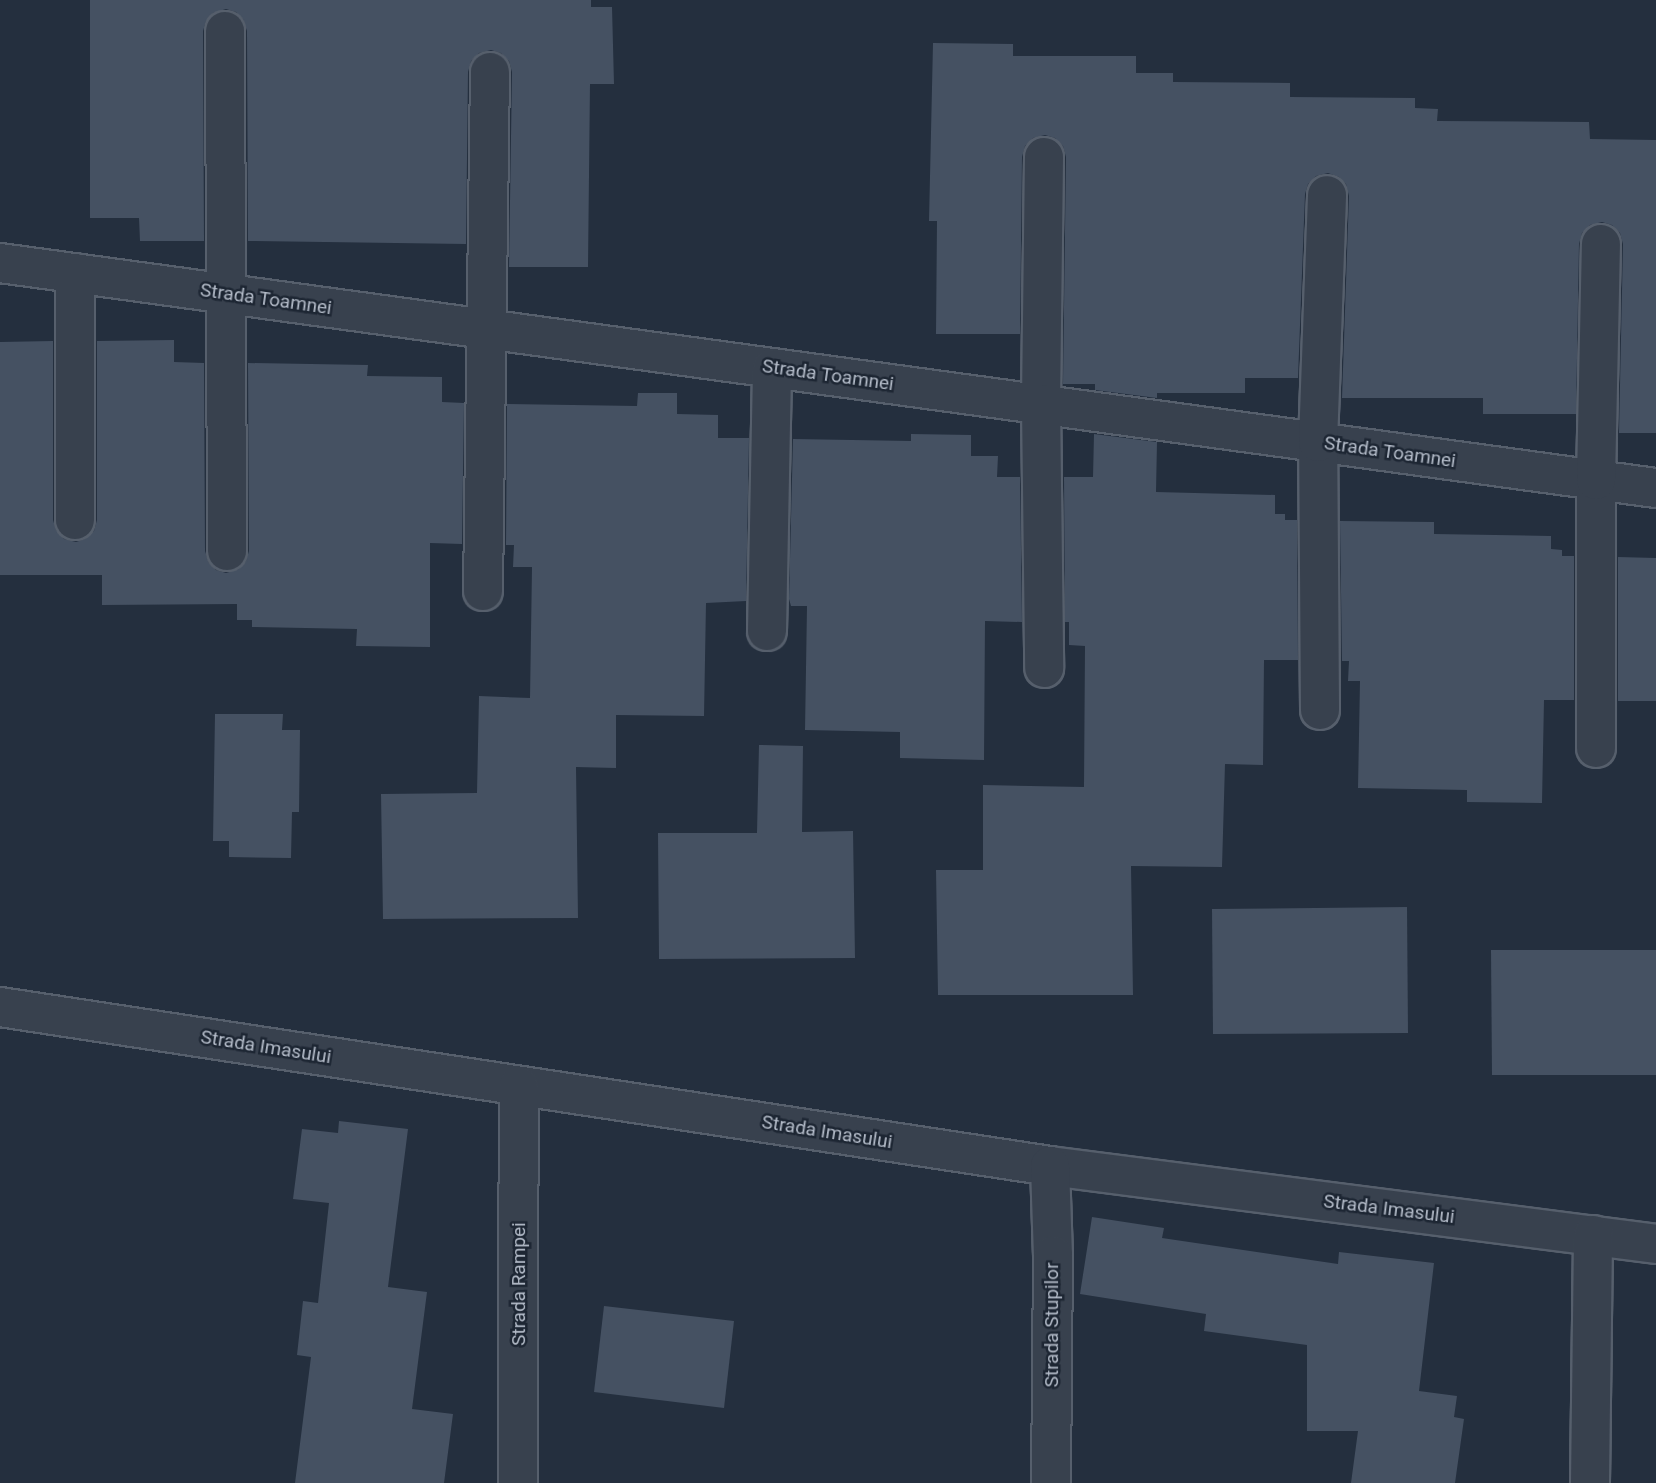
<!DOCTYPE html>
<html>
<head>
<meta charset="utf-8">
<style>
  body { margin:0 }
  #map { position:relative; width:1656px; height:1483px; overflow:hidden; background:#242f3e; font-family:Roboto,sans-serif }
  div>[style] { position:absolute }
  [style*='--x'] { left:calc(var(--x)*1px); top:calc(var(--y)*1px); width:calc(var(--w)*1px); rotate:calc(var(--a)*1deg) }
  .building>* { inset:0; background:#455162 }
  .roads { filter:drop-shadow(2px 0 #565f6c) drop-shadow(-2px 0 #565f6c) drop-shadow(0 2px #565f6c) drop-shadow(0 -2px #565f6c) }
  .street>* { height:38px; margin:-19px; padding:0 19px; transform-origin:19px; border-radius:19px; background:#38414e }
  span { translate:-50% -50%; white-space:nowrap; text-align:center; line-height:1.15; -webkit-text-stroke:5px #1d2633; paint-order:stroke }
  .street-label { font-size:19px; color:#b4bcc9 }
</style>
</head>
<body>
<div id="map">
  <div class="building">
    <i style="clip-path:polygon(90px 0,591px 0,591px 7px,612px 7px,614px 84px,590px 84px,588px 267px,509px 267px,512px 72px,509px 61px,501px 53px,491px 50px,479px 53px,471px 61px,468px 72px,466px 244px,248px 241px,247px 31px,243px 19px,236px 12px,226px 9px,213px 13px,206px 21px,203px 31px,204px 241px,140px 241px,139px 218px,90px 218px)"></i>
    <i style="clip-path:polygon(933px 43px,1013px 44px,1013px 56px,1136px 56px,1136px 73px,1173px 73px,1173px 82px,1290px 83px,1290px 97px,1415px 98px,1415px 108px,1438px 109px,1437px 121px,1589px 122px,1590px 139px,1656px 140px,1656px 433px,1619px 433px,1623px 244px,1620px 233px,1612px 225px,1602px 222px,1590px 225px,1582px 233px,1579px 244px,1576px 414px,1483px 414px,1483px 398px,1342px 398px,1349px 196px,1346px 184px,1339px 177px,1328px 173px,1316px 176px,1308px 184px,1305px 194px,1298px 378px,1245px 378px,1245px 393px,1157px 393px,1157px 398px,1095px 390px,1095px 384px,1063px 384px,1066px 157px,1063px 146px,1055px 138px,1045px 135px,1033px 138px,1025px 146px,1022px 157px,1020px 334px,936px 334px,937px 221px,929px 221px)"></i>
    <i style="clip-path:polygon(174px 340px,174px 362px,204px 363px,205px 551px,209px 563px,216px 570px,226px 573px,239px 569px,246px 561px,249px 551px,248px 363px,368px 365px,367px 376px,442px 377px,442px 402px,464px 403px,462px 544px,430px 543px,430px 647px,356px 646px,357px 629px,252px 627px,252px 620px,237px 620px,237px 604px,102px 605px,102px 575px,0 575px,0 342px,53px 341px,53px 520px,56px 530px,64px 539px,76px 542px,85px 539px,94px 531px,97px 520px,97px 341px)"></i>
    <i style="clip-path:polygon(638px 393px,677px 393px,677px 414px,718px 415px,718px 438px,749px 438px,746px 601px,706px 603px,704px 716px,616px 715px,616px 768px,576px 767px,578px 918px,383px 919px,381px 794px,477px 793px,479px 696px,530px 698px,532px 567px,513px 567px,514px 545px,506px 545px,507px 404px,637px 406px)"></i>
    <i style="clip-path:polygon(911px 434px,971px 435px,971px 456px,998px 456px,997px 477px,1020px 477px,1022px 622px,985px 621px,984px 760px,900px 758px,900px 732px,805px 730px,807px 606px,791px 606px,789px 599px,793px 439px,911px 441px)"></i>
    <i style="clip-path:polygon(1094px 434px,1157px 442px,1156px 492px,1275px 495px,1275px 514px,1285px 514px,1285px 520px,1297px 520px,1298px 660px,1264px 660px,1263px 765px,1225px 764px,1222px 867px,1131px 866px,1133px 995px,938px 995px,936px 870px,983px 870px,983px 785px,1084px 787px,1085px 646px,1069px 645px,1069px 622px,1065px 622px,1064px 477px,1093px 477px)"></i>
    <i style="clip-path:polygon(1340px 521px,1434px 522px,1434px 534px,1551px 536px,1551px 549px,1562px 550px,1562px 556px,1574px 556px,1574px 700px,1544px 700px,1542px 803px,1467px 802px,1467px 790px,1358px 788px,1360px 681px,1348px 681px,1349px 661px,1342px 661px)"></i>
    <i style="clip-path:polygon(1618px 557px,1656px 558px,1656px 701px,1618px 701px)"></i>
    <i style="clip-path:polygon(215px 714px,283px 714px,282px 730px,300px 730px,299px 812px,292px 812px,291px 858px,229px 857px,229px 841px,213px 841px)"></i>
    <i style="clip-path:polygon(759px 745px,803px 746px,802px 832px,853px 831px,855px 958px,659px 959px,658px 833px,757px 833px)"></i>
    <i style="clip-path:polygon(1407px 907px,1408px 1033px,1213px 1034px,1212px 909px)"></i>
    <i style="clip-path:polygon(1491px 950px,1656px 950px,1656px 1075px,1492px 1075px)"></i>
    <i style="clip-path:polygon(339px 1121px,408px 1129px,388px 1287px,427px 1292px,412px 1409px,453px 1414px,444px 1483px,295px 1483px,311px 1357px,297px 1355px,303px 1301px,318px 1303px,329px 1203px,293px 1199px,302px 1129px,338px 1133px)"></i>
    <i style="clip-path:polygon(1092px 1217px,1164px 1228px,1162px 1238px,1338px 1264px,1339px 1252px,1434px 1263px,1419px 1391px,1457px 1396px,1454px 1417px,1464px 1419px,1455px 1483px,1351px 1483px,1358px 1431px,1307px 1431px,1307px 1345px,1204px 1331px,1206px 1314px,1080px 1294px)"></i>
    <i style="clip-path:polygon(604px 1306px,734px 1321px,724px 1408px,594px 1392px)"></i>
  </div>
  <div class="roads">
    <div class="street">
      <i style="--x:225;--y:31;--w:520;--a:89.78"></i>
      <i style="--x:1044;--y:157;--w:247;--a:90.7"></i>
      <i style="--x:1041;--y:404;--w:264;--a:89.3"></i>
      <i style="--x:0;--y:263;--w:1671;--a:7.74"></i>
      <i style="--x:75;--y:520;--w:247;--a:-90"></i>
      <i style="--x:483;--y:591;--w:519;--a:-89.23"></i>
      <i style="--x:767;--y:631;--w:263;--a:-88.9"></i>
      <i style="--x:1320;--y:710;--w:268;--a:-90.4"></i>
      <i style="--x:1318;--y:442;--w:247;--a:-87.9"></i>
      <i style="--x:1596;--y:748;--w:268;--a:-90"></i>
      <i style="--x:1596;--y:480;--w:236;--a:-88.8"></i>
      <i style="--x:0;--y:1007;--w:1062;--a:8.61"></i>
      <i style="--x:1050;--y:1166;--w:611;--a:7.33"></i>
      <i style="--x:1050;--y:1166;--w:89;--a:88.1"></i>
      <i style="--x:1053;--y:1255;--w:228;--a:90.5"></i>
      <i style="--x:518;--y:1483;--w:397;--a:-89.9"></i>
      <i style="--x:1590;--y:1483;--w:248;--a:-89.3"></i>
    </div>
  </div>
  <div class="street-label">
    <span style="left:266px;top:299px;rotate:8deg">Strada Toamnei</span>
    <span style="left:828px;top:375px;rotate:8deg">Strada Toamnei</span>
    <span style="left:1390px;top:452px;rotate:8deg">Strada Toamnei</span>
    <span style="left:266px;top:1047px;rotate:9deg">Strada Imasului</span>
    <span style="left:827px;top:1132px;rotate:9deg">Strada Imasului</span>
    <span style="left:1389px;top:1209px;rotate:7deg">Strada Imasului</span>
    <span style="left:519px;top:1284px;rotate:-90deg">Strada Rampei</span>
    <span style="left:1052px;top:1325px;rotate:-90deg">Strada Stupilor</span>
  </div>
</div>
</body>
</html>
